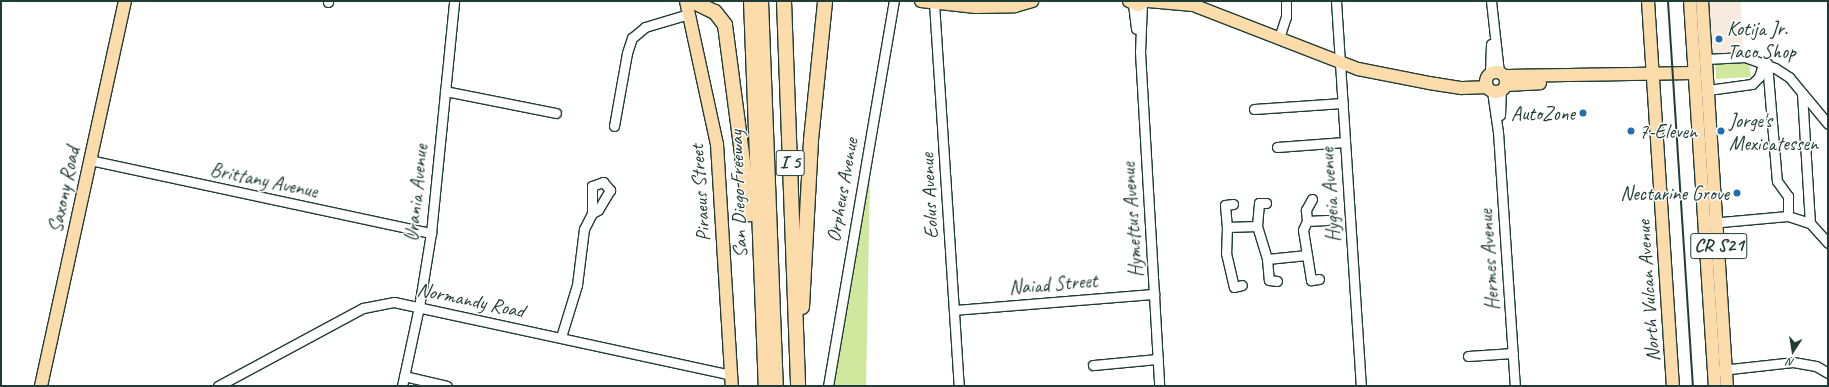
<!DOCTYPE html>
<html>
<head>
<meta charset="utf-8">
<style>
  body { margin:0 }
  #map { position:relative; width:1829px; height:387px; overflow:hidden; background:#fff; font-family:Caveat,sans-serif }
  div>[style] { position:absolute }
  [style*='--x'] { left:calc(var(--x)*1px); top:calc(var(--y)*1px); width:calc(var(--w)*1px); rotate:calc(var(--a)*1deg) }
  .built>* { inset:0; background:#f7ebdf }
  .green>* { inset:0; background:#cfe89d }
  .roads { filter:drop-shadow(1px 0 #1f3d34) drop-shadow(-1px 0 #1f3d34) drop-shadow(0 1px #1f3d34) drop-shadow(0 -1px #1f3d34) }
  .minor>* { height:9px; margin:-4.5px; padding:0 4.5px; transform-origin:4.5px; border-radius:4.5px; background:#fff }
  .major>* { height:12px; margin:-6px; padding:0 6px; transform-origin:6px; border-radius:6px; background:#fddcac }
  .major>.ring { margin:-6px; padding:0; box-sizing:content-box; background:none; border:12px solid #fddcac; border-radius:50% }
  .highway>* { height:14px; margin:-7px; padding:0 7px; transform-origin:7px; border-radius:7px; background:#fddcac }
  .rail>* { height:2px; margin:-1px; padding:0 1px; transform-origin:1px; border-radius:1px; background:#1f3d34 }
  .dots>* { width:11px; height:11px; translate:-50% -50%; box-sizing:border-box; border:2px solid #fff; border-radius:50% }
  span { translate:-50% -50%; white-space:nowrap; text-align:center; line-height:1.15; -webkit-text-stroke:3px #fff; paint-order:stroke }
  .shield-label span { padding:1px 3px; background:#fff; border:1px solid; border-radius:3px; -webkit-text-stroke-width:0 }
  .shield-label { font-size:19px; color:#1f3d34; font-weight:700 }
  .poi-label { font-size:20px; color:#1f3d34 }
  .left { translate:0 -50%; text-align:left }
  .right { translate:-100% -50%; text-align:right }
  .street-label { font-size:20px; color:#1f3d34 }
  .frame { position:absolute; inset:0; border:2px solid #1f3d34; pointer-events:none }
  .north { position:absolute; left:1773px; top:331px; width:40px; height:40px; -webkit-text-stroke:3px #fff; paint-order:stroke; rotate:192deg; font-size:11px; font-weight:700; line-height:16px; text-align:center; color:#1f3d34 }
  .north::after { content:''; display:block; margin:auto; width:14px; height:18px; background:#1f3d34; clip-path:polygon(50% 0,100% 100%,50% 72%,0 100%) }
</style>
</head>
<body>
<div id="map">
  <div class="built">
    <i style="clip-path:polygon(1709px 1px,1741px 1px,1743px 54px,1717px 54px,1713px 52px)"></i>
  </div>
  <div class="green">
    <i style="clip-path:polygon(1749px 60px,1751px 77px,1716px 79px,1715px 61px)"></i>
    <i style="clip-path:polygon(871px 127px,866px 386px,825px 386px)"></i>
  </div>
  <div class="roads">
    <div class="minor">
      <i style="--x:1336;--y:1;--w:386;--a:86.3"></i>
      <i style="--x:1491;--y:1;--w:71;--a:83.6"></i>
      <i style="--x:328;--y:2;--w:1;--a:-90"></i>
      <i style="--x:934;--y:3;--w:384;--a:86.3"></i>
      <i style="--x:1142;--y:3;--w:49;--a:92.3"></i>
      <i style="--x:1140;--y:52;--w:335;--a:86.7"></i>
      <i style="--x:1133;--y:4;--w:25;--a:83"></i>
      <i style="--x:1279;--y:38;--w:22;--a:-72"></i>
      <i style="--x:1286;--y:17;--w:16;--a:-90"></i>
      <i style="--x:1706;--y:59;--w:39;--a:-3"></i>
      <i style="--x:1745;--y:57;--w:32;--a:20"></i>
      <i style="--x:1775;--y:68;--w:17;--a:33"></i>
      <i style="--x:1789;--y:77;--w:61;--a:50.3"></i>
      <i style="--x:1767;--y:63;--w:118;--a:85.2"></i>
      <i style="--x:1777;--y:181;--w:19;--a:54"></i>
      <i style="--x:1788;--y:196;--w:20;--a:90"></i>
      <i style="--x:1490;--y:73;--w:29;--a:-88"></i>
      <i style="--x:1708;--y:90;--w:44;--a:-7.8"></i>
      <i style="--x:1752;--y:84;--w:10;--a:-45"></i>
      <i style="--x:1759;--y:77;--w:16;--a:-72"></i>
      <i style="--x:445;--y:91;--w:113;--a:11.2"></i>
      <i style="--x:1492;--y:91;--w:41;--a:81.7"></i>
      <i style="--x:1498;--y:132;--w:255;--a:86.2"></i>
      <i style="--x:1802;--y:93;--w:130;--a:86.5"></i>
      <i style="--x:1254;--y:109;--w:89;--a:-3.9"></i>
      <i style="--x:1500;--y:115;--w:25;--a:-88"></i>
      <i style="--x:614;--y:126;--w:74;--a:-79.9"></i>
      <i style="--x:627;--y:53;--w:16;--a:-72"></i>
      <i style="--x:632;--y:38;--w:17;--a:-40"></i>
      <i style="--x:645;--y:27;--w:46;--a:-16.5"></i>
      <i style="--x:1277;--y:147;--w:68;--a:-4.2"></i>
      <i style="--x:90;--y:160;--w:349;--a:12.1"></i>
      <i style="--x:1312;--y:199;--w:13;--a:119"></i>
      <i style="--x:1306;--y:210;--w:11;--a:85"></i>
      <i style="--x:1307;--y:221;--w:20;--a:-3"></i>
      <i style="--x:1233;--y:204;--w:8;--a:173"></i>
      <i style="--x:1225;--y:205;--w:22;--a:85"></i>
      <i style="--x:1227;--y:227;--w:30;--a:-2"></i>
      <i style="--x:1257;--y:226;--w:34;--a:73"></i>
      <i style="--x:1267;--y:259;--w:40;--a:-5.7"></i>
      <i style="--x:1307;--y:221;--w:10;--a:114"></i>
      <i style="--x:1303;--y:230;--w:51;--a:80.9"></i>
      <i style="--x:1311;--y:280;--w:8;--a:-7"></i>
      <i style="--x:1710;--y:223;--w:78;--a:-5.1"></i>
      <i style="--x:1788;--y:216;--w:23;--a:18"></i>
      <i style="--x:1810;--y:223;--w:27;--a:48"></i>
      <i style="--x:1257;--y:226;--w:23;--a:-85"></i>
      <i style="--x:1259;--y:203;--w:7;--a:0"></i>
      <i style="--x:1227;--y:227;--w:26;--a:92"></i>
      <i style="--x:1226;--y:253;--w:35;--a:77"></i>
      <i style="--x:1234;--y:287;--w:8;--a:-14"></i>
      <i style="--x:1267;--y:259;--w:21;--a:85"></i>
      <i style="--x:1269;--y:280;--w:8;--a:7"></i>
      <i style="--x:954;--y:310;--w:201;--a:-4.6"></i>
      <i style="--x:561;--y:337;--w:54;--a:-72.9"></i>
      <i style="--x:577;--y:285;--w:56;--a:-82.9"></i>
      <i style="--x:584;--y:229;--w:18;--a:-63"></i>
      <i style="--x:592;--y:213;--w:27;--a:-90"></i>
      <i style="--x:592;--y:186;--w:12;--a:-20"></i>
      <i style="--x:603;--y:182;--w:11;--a:49"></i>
      <i style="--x:610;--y:190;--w:23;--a:121"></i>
      <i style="--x:598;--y:210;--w:7;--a:153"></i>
      <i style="--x:1468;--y:356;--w:45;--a:-3.8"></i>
      <i style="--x:1093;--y:365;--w:65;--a:-5.3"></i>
      <i style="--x:1721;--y:370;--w:72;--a:-6.3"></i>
      <i style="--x:1793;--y:362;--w:23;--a:10"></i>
      <i style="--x:1816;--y:366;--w:14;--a:30"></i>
      <i style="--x:404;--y:376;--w:44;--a:13.1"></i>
      <i style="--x:218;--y:386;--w:165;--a:-28.3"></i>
      <i style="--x:363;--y:308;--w:32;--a:-11"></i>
      <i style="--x:394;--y:302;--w:345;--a:12.2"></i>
      <i style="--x:402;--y:386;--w:81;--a:-77.9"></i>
      <i style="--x:419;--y:307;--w:75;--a:-80.8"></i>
      <i style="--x:431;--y:233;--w:233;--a:-84.3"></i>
      <i style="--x:828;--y:386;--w:391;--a:-80.3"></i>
    </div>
    <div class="major">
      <i style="--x:686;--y:1;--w:146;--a:77.8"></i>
      <i style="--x:717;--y:144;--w:242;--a:86.5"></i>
      <i style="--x:921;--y:1;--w:55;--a:6.2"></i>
      <i style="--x:976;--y:7;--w:39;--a:-1"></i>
      <i style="--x:1015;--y:6;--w:18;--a:-16"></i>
      <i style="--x:1129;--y:1;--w:10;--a:24"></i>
      <i style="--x:1138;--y:5;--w:8;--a:-30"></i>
      <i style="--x:1148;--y:1;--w:45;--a:5.1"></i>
      <i style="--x:1193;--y:5;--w:177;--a:21.2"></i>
      <i style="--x:1358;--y:69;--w:72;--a:11.2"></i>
      <i style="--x:1429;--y:83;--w:33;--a:9"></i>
      <i style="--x:1462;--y:88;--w:25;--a:-2"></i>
      <i style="--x:1648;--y:1;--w:386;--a:86.3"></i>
      <i style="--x:1690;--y:1;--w:386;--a:86.3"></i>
      <i style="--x:1702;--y:1;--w:386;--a:86.3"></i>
      <i class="ring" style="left:1486px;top:72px;width:8px;height:8px"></i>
      <i style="--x:1505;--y:76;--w:189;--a:-0.9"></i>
      <i style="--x:1506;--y:85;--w:34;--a:-3"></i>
      <i style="--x:41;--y:386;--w:394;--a:-77.7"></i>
    </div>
    <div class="highway">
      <i style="--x:692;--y:1;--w:25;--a:26"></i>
      <i style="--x:715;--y:12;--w:16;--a:52"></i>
      <i style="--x:725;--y:25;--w:191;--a:82.5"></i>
      <i style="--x:751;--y:1;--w:385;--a:87.8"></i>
      <i style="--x:761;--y:1;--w:385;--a:87.8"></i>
      <i style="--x:784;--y:1;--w:385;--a:87.9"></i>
      <i style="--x:802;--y:307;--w:167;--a:-86.9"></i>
      <i style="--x:811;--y:140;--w:140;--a:-84.2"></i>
    </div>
  </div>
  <div class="rail">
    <i style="--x:1668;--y:1;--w:386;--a:86.3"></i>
  </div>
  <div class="dots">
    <i style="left:1719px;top:39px;background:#1f6fb2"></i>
    <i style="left:1583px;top:113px;background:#1f6fb2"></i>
    <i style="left:1631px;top:131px;background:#1f6fb2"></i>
    <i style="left:1721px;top:131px;background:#1f6fb2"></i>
    <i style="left:1737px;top:193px;background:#1f6fb2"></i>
  </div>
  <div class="shield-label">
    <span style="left:790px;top:163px">I 5</span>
    <span style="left:1719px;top:246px">CR S21</span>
  </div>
  <div class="poi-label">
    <span class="left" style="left:1727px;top:40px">Kotija Jr.<br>Taco Shop</span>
    <span class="right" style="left:1575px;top:113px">AutoZone</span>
    <span class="left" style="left:1729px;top:132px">Jorge's<br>Mexicatessen</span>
    <span class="left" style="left:1639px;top:131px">7-Eleven</span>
    <span class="right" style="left:1729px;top:193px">Nectarine Grove</span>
  </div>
  <div class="street-label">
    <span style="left:264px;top:180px;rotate:12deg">Brittany Avenue</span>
    <span style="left:64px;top:190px;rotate:-78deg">Saxony Road</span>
    <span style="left:842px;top:190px;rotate:-80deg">Orpheus Avenue</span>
    <span style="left:416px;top:193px;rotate:-84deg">Urania Avenue</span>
    <span style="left:700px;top:193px;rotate:-94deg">Piraeus Street</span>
    <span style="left:738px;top:194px;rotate:-92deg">San Diego Freeway</span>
    <span style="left:1330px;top:195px;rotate:-94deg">Hygeia Avenue</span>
    <span style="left:929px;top:196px;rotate:-93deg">Eolus Avenue</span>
    <span style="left:1132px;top:220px;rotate:-94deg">Hymettus Avenue</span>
    <span style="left:1489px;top:260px;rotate:-94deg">Hermes Avenue</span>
    <span style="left:1053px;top:284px;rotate:-5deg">Naiad Street</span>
    <span style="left:1648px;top:291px;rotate:-94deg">North Vulcan Avenue</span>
    <span style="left:471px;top:300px;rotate:12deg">Normandy Road</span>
  </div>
  <div class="frame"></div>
  <div class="north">N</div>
</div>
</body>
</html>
